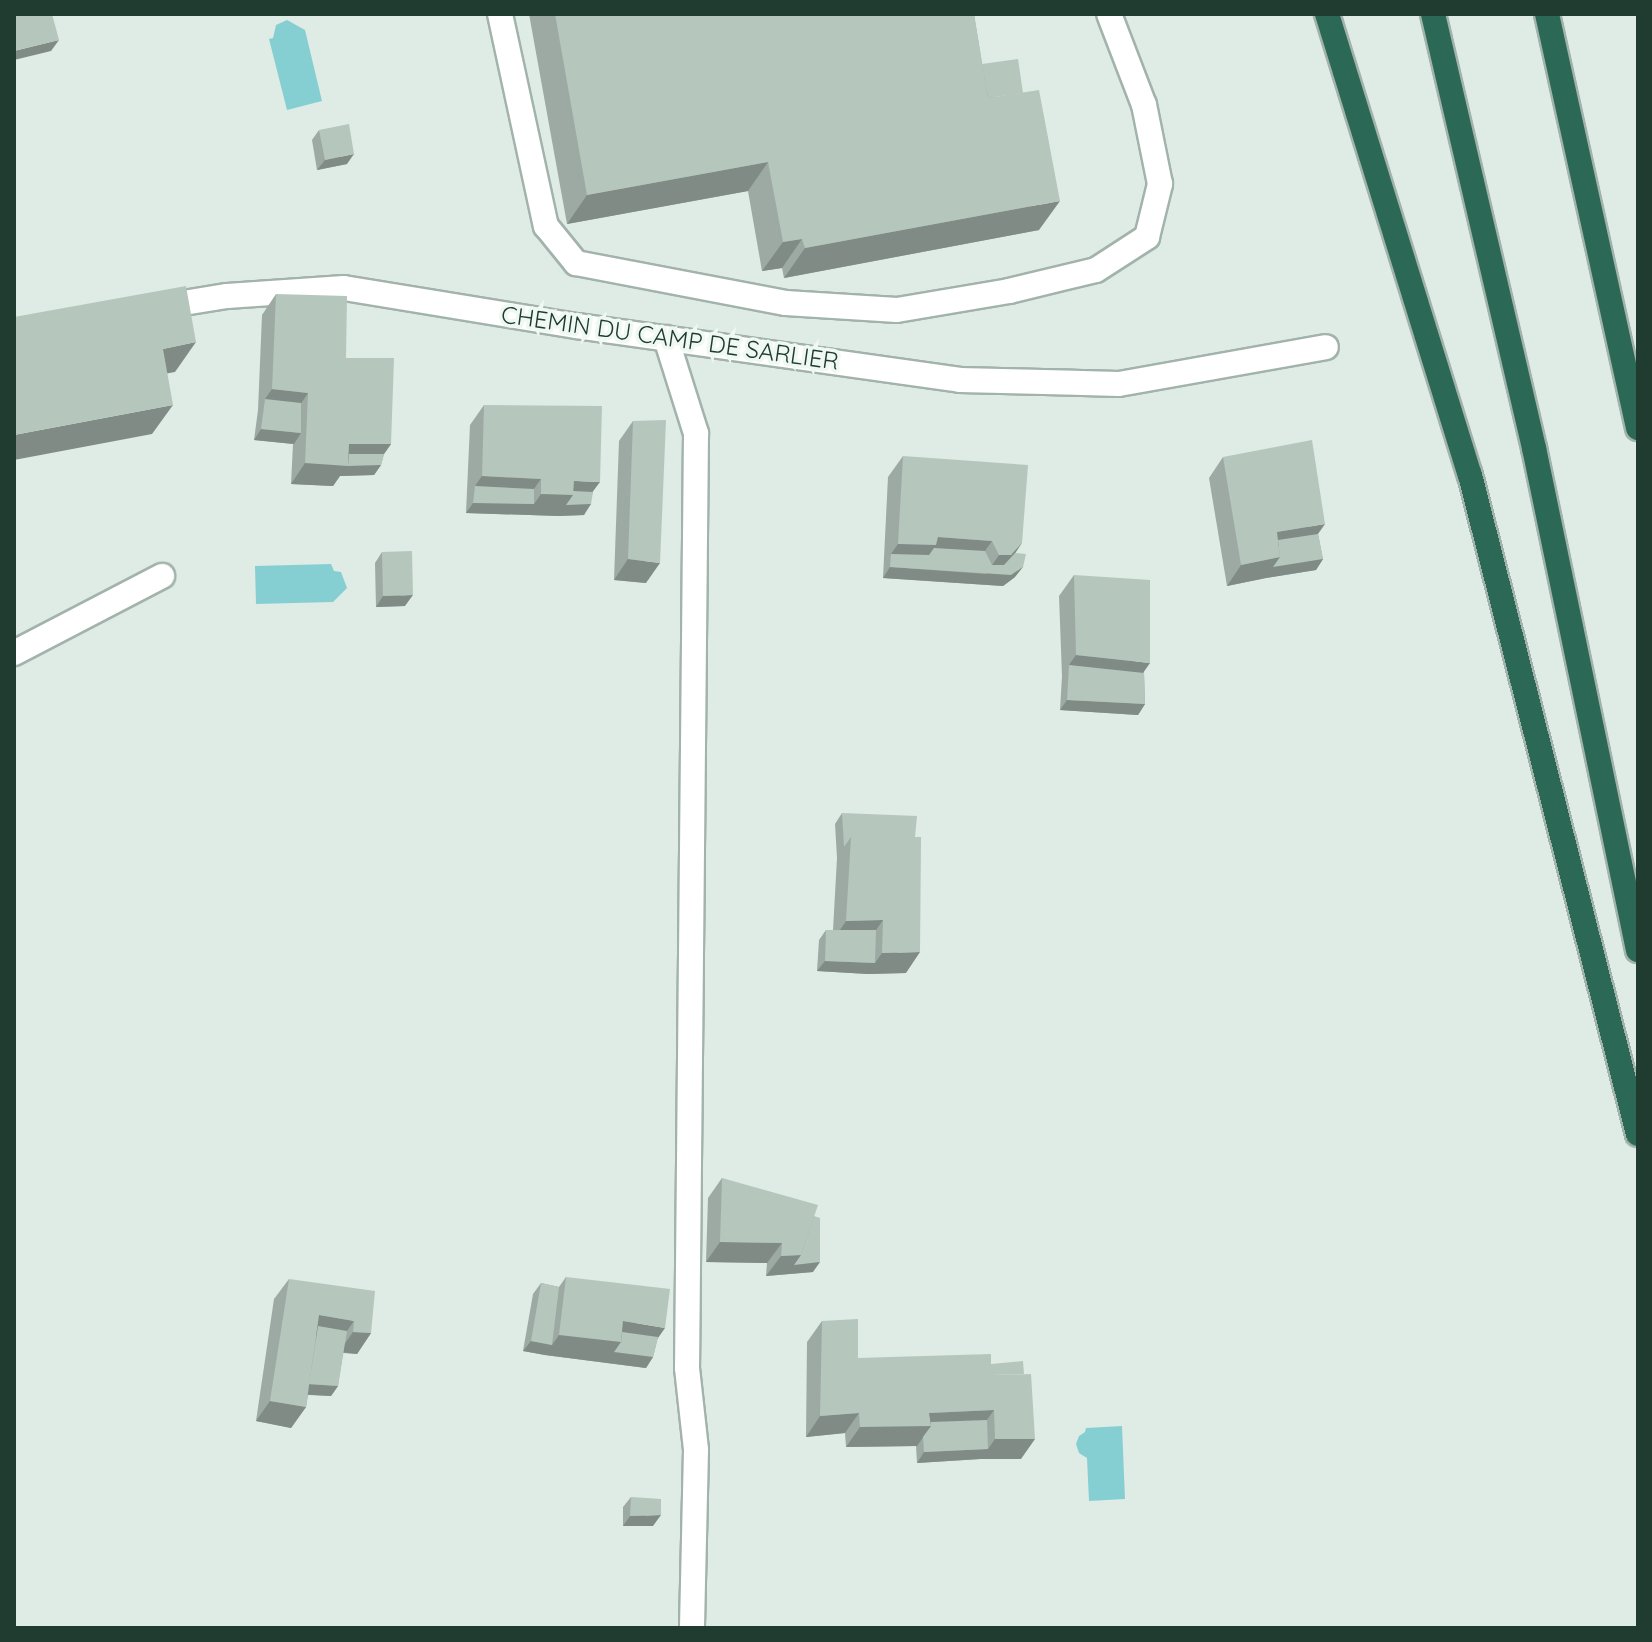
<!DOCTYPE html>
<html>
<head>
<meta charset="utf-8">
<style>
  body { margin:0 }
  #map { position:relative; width:1652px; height:1642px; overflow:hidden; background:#dfebe5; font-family:Quicksand,sans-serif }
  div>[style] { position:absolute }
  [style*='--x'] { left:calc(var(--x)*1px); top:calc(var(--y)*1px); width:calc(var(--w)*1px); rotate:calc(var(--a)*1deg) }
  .water>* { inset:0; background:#85cfd3 }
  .roads { filter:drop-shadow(2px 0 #a2b3ab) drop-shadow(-2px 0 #a2b3ab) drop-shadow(0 2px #a2b3ab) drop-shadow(0 -2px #a2b3ab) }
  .minor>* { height:24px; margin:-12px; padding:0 12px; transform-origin:12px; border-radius:12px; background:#fff }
  .highway>* { height:24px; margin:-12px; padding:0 12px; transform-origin:12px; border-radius:12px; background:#2b6956 }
  .wall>* { inset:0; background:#9caaa3 }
  .shaded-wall>* { inset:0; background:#7f8b84 }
  .building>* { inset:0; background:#b5c6bd }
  span { translate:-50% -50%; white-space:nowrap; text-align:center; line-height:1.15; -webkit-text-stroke:7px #f0f8f3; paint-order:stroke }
  .street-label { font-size:24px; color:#203c31 }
  .frame { position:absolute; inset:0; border:16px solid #203c31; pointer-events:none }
</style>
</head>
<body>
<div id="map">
  <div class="water">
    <i style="clip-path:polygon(287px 20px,305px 30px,322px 101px,287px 110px,269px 39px,273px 38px,276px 25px)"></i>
    <i style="clip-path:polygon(331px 564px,334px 571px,341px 572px,347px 588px,333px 602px,256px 604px,255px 566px)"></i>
    <i style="clip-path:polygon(1122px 1426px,1125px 1499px,1089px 1501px,1087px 1458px,1079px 1453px,1076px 1444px,1079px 1436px,1085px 1432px,1086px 1428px)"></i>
  </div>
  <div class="roads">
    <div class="minor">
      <i style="--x:500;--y:14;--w:217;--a:77.8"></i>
      <i style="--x:546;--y:226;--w:48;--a:51"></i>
      <i style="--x:576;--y:263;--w:214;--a:10.8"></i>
      <i style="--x:786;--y:303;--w:111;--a:3.6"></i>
      <i style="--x:897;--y:310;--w:114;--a:-9.6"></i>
      <i style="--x:1009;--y:291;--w:89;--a:-13.6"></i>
      <i style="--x:1096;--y:270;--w:61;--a:-32.9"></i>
      <i style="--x:1147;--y:237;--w:55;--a:-76.2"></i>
      <i style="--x:1160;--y:184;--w:81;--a:-101.4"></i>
      <i style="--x:1144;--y:105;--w:97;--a:-111"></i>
      <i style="--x:159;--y:307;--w:69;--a:-9.2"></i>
      <i style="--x:227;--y:296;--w:117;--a:-3.9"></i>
      <i style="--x:344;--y:288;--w:236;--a:9.3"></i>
      <i style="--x:577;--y:326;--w:387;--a:8"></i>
      <i style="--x:960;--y:380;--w:159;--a:1.4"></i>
      <i style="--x:1119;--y:384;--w:210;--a:-10.1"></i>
      <i style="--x:666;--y:338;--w:100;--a:72.5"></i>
      <i style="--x:696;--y:433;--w:935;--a:90.55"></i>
      <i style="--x:687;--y:1368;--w:82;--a:83.7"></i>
      <i style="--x:696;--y:1450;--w:178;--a:91.3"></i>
      <i style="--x:14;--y:653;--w:167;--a:-27.5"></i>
    </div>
    <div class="highway">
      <i style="--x:1327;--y:14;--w:483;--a:72.8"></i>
      <i style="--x:1470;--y:475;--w:680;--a:75.7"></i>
      <i style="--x:1433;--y:14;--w:446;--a:76.9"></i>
      <i style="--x:1534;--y:448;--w:513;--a:78.3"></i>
      <i style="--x:1547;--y:14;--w:424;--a:77.6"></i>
    </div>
  </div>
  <div class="wall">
    <i style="clip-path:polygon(529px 14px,974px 14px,982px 64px,1039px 230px,784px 278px,782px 268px,762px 271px,748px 191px,567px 224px)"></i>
    <i style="clip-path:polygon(319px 130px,347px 164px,317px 170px,312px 140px)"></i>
    <i style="clip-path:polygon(276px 294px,346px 358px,391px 444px,384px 454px,381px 465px,374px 475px,340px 476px,333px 486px,291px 484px,293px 444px,254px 440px,258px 410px,262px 315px)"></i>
    <i style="clip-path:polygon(484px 405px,593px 492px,584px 515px,559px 516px,466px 513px,470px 425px)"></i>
    <i style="clip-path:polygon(633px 421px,646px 583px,614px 580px,619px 441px)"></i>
    <i style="clip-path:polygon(903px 456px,1015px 553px,1015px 577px,1003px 586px,883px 578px,888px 477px)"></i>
    <i style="clip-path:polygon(1223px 457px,1318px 534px,1323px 559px,1316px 570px,1266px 578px,1227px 586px,1209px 478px)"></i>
    <i style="clip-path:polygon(382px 552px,405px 606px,376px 607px,375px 563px)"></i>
    <i style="clip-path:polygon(1074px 575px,1144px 673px,1145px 704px,1138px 715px,1060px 710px,1062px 676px,1059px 596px)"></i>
    <i style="clip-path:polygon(842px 813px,906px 973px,868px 974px,817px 971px,819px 940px,826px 930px,833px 930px,837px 858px,835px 824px)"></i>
    <i style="clip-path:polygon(722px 1178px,814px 1216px,813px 1272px,766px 1276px,767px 1263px,706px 1262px,708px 1198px)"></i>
    <i style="clip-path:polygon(566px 1277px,658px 1337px,653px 1357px,646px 1368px,545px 1355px,523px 1351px,533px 1294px,541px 1283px,559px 1287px)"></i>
    <i style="clip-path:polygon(289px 1279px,371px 1333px,357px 1354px,343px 1353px,338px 1386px,331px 1396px,308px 1395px,306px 1407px,291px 1428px,256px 1421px,274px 1299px)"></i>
    <i style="clip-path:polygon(822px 1321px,858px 1358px,991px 1364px,1021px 1459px,980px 1459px,917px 1463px,916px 1446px,846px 1447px,845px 1433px,806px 1437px,807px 1342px)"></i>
    <i style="clip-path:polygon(631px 1497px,653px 1526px,623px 1526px,623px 1507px)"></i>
  </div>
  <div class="shaded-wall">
    <i style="clip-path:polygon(59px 40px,51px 51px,14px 60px,14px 51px)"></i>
    <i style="clip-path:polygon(354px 154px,347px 164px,317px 170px,325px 160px)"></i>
    <i style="clip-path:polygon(768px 162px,748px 191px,567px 224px,587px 195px)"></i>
    <i style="clip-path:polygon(1060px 201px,1039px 230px,784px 278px,805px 248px)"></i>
    <i style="clip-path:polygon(802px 239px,782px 268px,762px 271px,783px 242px)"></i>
    <i style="clip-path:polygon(196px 342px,175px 372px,142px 378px,163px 349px)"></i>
    <i style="clip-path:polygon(272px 389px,308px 393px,294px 414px,265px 399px)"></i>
    <i style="clip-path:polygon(173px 405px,152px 434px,14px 460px,14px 435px)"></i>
    <i style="clip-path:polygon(261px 429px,301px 433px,294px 444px,254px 440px)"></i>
    <i style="clip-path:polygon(349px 444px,391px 444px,377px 464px,342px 465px)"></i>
    <i style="clip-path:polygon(305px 463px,381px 465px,374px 475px,340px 476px,333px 486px,291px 484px)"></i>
    <i style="clip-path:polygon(482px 476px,541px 479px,526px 500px,475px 486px)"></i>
    <i style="clip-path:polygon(574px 481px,600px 482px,585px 502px,591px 504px,584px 515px,559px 516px,466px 513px,473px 503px,534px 504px,541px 494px)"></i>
    <i style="clip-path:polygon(1325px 524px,1311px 544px,1271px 551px,1277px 532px)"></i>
    <i style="clip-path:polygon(938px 537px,992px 541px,977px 562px,891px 554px,898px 544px)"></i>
    <i style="clip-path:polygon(1022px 543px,1008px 564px,1023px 567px,1015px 577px,1003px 586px,883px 578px,890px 567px,986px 574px,999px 555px)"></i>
    <i style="clip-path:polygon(1280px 557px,1323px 559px,1316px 570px,1266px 578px,1227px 586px,1241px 565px)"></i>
    <i style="clip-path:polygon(628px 559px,660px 563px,646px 583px,614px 580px)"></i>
    <i style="clip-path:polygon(413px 595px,405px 606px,376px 607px,383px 596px)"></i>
    <i style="clip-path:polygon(1076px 655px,1150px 663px,1136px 683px,1069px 665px)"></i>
    <i style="clip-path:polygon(1067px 700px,1145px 704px,1138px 715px,1060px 710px)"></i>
    <i style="clip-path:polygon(883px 920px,869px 940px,832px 942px,846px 921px)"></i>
    <i style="clip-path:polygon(920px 952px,906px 973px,868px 974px,817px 971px,825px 961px,875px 963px,882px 953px)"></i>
    <i style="clip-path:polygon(720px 1242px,782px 1243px,767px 1263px,706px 1262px)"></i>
    <i style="clip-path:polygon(801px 1255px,820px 1262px,813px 1272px,766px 1276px,781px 1256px)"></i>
    <i style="clip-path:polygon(319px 1315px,354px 1321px,339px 1342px,311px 1337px)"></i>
    <i style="clip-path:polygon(623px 1321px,665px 1328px,651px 1348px,653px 1357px,646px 1368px,545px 1355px,523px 1351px,531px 1341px,552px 1345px,559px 1335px)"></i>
    <i style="clip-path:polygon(353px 1332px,371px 1333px,357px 1354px,339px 1352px)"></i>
    <i style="clip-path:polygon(305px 1384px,338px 1386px,331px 1396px,297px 1394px)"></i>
    <i style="clip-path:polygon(270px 1401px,306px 1407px,291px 1428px,256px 1421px)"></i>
    <i style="clip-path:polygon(994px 1410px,979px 1431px,926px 1433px,917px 1446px,846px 1447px,860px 1427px,929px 1413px)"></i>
    <i style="clip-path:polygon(859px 1413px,845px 1433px,806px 1437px,820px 1416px)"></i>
    <i style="clip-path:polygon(995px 1439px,1035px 1439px,1021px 1459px,980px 1459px,917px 1463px,924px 1452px,988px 1449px)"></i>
    <i style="clip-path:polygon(661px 1515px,653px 1526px,623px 1526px,630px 1516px)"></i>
  </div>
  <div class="building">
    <i style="clip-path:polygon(14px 14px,52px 14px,59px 40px,14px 51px)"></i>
    <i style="clip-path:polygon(555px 14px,974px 14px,988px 98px,1039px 90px,1060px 201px,805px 248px,802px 239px,783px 242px,768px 162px,587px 195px)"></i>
    <i style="clip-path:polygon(1018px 59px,1023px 93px,988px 98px,982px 64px)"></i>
    <i style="clip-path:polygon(349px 124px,354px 154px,325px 160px,319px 130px)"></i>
    <i style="clip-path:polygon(186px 286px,196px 342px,163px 349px,173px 405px,14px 435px,14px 317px)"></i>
    <i style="clip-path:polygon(276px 294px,347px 296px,346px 358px,394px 358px,391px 444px,349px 444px,348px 466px,305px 463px,308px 393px,272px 389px)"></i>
    <i style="clip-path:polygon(265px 399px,301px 403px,301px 433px,261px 429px)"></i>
    <i style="clip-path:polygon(484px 405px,602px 406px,600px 482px,574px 481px,573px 495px,541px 494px,541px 479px,482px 476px)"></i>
    <i style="clip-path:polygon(666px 420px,660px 563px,628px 559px,633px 421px)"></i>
    <i style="clip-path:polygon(1312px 440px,1325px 524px,1277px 532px,1280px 557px,1241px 565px,1223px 457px)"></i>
    <i style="clip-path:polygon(349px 454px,384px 454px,381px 465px,348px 466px)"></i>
    <i style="clip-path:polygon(903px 456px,1028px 465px,1022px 543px,1011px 555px,999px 555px,992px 541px,938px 537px,936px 545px,898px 544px)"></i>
    <i style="clip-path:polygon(475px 486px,534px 489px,534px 504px,473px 503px)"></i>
    <i style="clip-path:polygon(573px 491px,593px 492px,591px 504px,566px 505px,573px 495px)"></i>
    <i style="clip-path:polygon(1318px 534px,1323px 559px,1273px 567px,1280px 557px,1278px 540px)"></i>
    <i style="clip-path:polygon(934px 548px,985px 551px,992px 565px,1004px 565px,1015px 553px,1026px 554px,1023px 567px,1011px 575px,890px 567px,891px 554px,929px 555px)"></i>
    <i style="clip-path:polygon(412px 551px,413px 595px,383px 596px,382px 552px)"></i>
    <i style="clip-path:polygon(1074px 575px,1150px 580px,1150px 663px,1076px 655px)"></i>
    <i style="clip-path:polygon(1069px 665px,1144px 673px,1145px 704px,1067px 700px)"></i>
    <i style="clip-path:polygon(842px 813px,917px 816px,915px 837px,851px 837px,844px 847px)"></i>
    <i style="clip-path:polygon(851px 837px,921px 837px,920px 952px,882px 953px,883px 920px,846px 921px)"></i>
    <i style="clip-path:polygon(826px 930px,876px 930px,875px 963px,825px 961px)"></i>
    <i style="clip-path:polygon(722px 1178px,818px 1205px,801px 1255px,781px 1256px,782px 1243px,720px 1242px)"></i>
    <i style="clip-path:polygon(814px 1216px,820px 1218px,820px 1262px,794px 1265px,801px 1255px)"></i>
    <i style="clip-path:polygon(566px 1277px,670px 1289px,665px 1328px,623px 1321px,621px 1342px,559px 1335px)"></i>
    <i style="clip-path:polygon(289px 1279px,375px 1291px,371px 1333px,353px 1332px,354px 1321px,319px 1315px,306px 1407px,270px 1401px)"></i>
    <i style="clip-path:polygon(541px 1283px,559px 1287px,552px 1345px,531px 1341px)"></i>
    <i style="clip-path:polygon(858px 1319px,858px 1358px,991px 1354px,991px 1375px,1031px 1374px,1035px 1439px,995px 1439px,994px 1410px,929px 1413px,931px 1426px,860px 1427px,859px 1413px,820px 1416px,822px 1321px)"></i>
    <i style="clip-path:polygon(318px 1326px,347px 1331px,338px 1386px,309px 1384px)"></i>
    <i style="clip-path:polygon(622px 1332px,658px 1337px,653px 1357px,614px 1352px,621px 1342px)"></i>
    <i style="clip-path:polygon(1023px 1361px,1024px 1374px,991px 1375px,991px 1364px)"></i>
    <i style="clip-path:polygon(987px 1420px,988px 1449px,924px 1452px,923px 1437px,931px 1426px,931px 1422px)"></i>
    <i style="clip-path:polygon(631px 1497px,661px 1499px,661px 1515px,630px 1516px)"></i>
  </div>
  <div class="street-label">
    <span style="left:670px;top:338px;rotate:8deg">CHEMIN DU CAMP DE SARLIER</span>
  </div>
  <div class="frame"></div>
</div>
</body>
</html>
